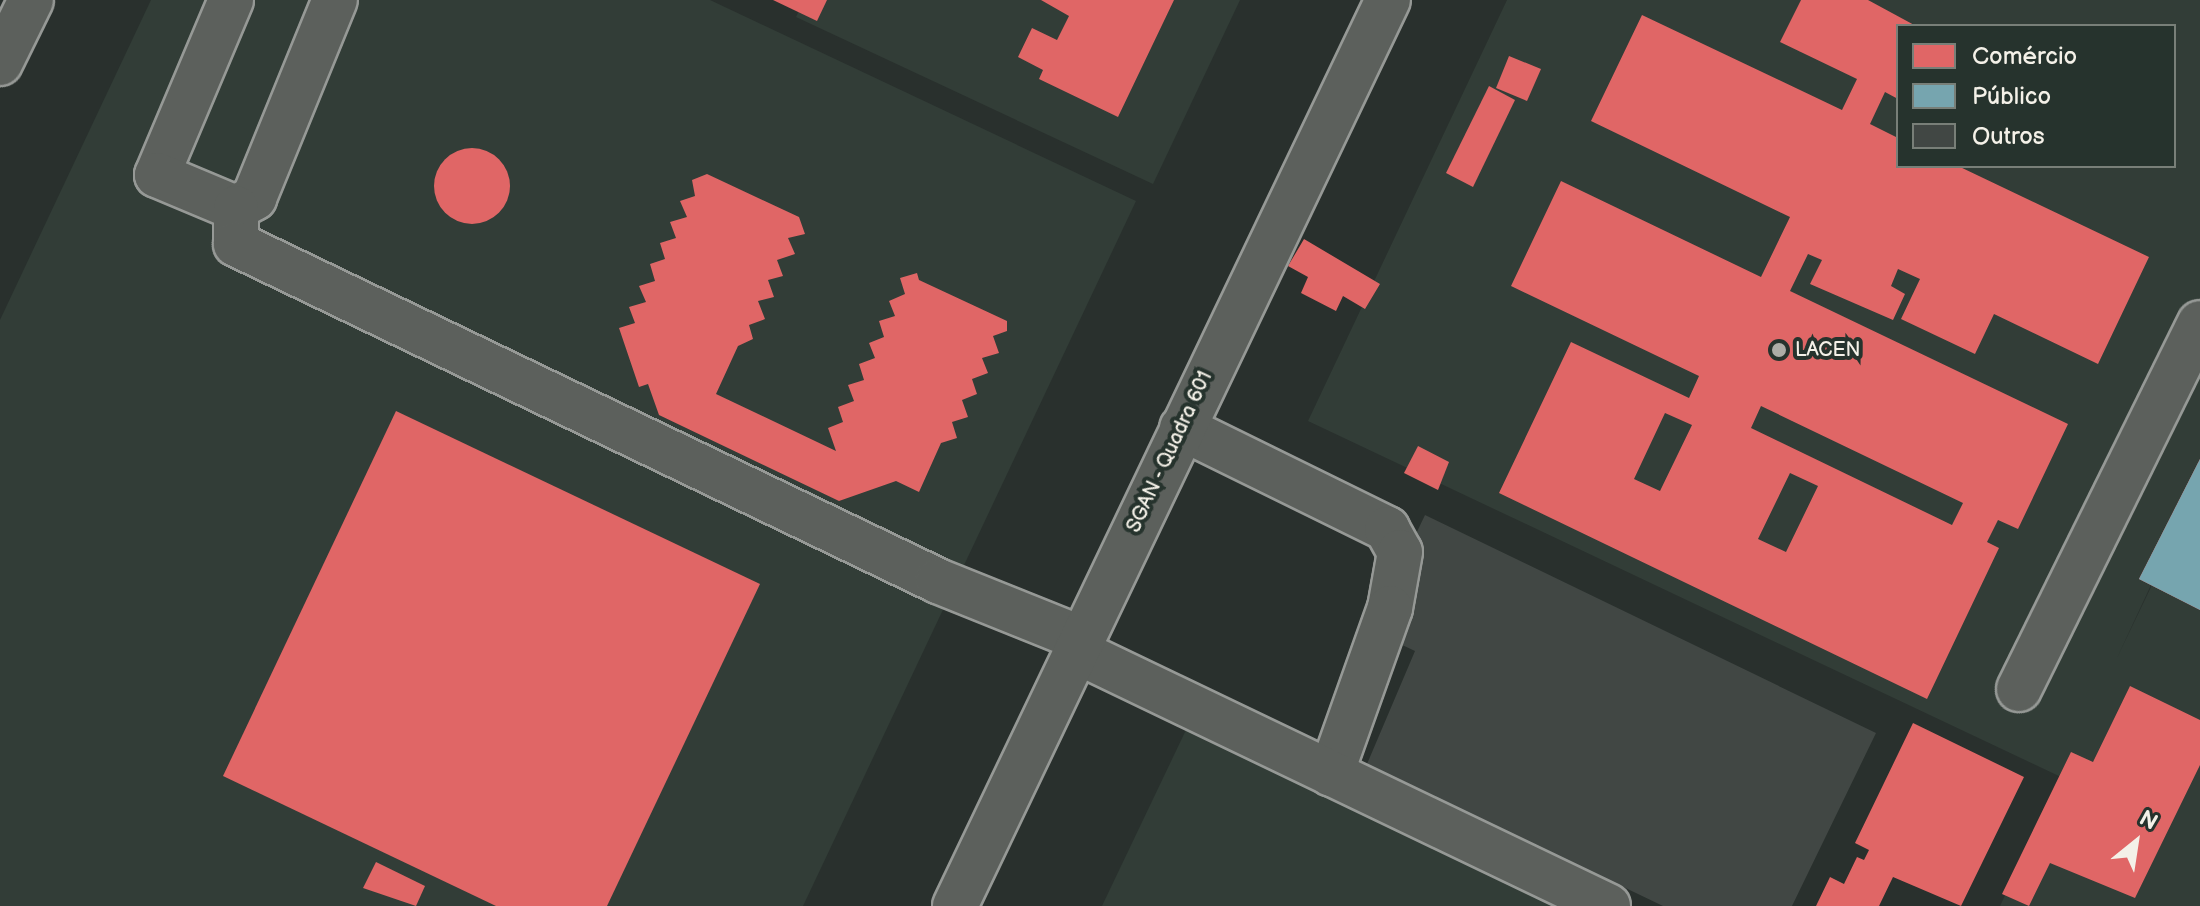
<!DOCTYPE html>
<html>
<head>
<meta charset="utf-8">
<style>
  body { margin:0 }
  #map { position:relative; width:2200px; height:906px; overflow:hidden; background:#29302d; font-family:"Balsamiq Sans",sans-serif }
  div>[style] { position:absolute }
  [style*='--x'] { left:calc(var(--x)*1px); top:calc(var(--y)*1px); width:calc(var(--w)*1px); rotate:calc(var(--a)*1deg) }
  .built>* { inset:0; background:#323d37 }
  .shops>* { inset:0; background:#e06666 }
  .round { border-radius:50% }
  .public>* { inset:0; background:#76a5af }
  .building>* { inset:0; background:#414744 }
  .roads { filter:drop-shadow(2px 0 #969996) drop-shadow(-2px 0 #969996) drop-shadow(0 2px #969996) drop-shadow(0 -2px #969996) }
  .minor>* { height:44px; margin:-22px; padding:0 22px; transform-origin:22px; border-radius:22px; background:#5c605c }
  .major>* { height:44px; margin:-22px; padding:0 22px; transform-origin:22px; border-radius:22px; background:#5c605c }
  .dots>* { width:22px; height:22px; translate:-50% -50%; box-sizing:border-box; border:4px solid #26332d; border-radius:50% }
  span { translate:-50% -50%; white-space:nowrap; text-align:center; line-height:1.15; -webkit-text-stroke:8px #26332d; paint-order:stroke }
  .poi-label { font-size:20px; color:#f4f1e8 }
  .left { translate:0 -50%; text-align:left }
  .street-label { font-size:20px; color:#f4f1e8 }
  .legend { position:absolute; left:1896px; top:24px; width:280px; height:144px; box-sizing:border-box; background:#26332d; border:2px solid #787f78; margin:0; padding:10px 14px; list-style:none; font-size:24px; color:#f4f1e8 }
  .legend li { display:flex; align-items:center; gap:16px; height:40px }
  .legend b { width:40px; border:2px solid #787f78 }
  .north { position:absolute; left:2096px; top:802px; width:80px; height:80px; -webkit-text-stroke:6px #26332d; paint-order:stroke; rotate:30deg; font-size:22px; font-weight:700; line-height:32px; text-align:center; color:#f4f1e8 }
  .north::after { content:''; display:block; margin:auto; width:28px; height:36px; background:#f4f1e8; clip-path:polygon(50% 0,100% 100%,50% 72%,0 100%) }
</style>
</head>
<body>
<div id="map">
  <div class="built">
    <i style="clip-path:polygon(151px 0,710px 0,1136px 201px,803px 906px,0 906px,0 320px)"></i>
    <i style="clip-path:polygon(804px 0,1240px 0,1153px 184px,796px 17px)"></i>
    <i style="clip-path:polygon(evenodd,1507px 0,2200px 0,2200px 480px,2116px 660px,2200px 485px,2200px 906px,2000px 906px,2061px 777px,1308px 421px,1507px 0,1898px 26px,2174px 26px,2174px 166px,1898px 166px,1898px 26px)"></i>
    <i style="clip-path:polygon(1186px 730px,1579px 906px,1102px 906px)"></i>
  </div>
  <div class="shops">
    <i style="clip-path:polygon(773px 0,827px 0,817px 21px)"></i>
    <i style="clip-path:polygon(1041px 0,1174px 0,1118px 117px,1039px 79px,1043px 70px,1018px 57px,1032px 28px,1057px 40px,1069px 16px)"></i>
    <i style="clip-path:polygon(evenodd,1801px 0,1868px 0,1916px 26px,1898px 26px,1898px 99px,1885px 92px,1870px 124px,1898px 138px,1898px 166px,1958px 166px,2149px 257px,2098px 364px,1994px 314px,1975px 354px,1901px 319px,1920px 279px,1898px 269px,1891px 286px,1905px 294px,1893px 320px,1810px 284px,1822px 260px,1808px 254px,1790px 291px,2068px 424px,2018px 529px,1998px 520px,1987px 542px,1999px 548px,1927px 699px,1499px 493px,1571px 342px,1689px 398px,1699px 376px,1511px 286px,1561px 181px,1761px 277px,1790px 217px,1591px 121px,1642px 15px,1842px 110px,1857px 79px,1780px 42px,1801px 0,1761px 406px,1963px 503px,1952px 525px,1751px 428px,1761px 406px,1801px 0,1665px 413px,1692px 425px,1660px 491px,1634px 479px,1665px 413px,1801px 0,1790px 473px,1818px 486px,1786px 552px,1758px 539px,1790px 473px)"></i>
    <i style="clip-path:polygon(1509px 56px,1541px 69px,1527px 101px,1496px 88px)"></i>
    <i style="clip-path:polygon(1489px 86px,1515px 100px,1473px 187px,1446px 173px)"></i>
    <i class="round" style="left:434px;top:148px;width:76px;height:76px"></i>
    <i style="clip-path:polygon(707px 174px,799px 217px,805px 234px,788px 238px,795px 254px,777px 260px,783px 276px,768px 280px,774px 297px,758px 301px,765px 319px,749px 325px,753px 339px,738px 346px,716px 394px,836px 451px,828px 428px,843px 422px,838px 407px,854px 401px,848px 385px,864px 380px,859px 364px,875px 358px,869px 343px,884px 337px,879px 321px,895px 316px,889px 301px,905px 294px,900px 278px,917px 273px,919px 280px,1007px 321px,1007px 331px,993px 336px,999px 353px,982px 358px,988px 373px,972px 379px,977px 394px,962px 400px,968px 417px,952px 422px,957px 438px,941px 443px,919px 492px,896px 481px,839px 501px,659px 415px,648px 384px,639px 387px,619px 328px,635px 323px,629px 307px,646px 302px,639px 286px,655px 281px,650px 264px,665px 259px,660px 243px,676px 238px,670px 222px,687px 217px,680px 201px,695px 196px,692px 180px)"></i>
    <i style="clip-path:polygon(1304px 239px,1380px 284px,1365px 309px,1343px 296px,1336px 311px,1301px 293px,1308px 277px,1288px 266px)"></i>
    <i style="clip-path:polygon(396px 411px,760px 584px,607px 906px,496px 906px,223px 776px)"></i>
    <i style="clip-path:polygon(1418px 446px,1449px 462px,1438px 490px,1404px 473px)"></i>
    <i style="clip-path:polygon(2200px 459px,2200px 610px,2139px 579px)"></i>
    <i style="clip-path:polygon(2130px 686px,2200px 720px,2200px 765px,2135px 898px,2050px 863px,2029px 906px,2002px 894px,2071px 752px,2093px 762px)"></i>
    <i style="clip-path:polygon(1913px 723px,2024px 777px,1961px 906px,1893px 877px,1879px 906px,1816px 906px,1830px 877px,1844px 884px,1857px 857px,1864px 860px,1869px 850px,1855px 843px)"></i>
    <i style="clip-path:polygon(376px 862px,425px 886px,416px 906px,363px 888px)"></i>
  </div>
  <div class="public">
    <i style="clip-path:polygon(2200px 459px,2200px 610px,2139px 579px)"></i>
  </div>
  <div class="building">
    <i style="clip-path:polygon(1425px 515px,1876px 733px,1792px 906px,1663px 906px,1367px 764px,1415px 651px,1370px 630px)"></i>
  </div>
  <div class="roads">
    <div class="minor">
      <i style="--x:231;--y:0;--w:190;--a:112.9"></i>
      <i style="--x:157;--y:175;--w:86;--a:22.7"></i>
      <i style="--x:236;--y:208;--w:21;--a:-29"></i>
      <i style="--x:254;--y:198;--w:214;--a:-67.8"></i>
      <i style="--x:236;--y:208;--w:36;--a:90"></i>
      <i style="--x:236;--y:244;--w:779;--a:25.64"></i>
      <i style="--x:938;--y:581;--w:155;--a:21.9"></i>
      <i style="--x:1182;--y:428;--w:229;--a:26.2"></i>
      <i style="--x:1387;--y:529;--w:26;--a:61"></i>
      <i style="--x:1400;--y:552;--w:57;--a:100.1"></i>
      <i style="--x:1390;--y:608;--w:176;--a:109.6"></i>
      <i style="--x:1076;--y:651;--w:590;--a:25.61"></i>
      <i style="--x:2019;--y:689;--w:408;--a:-63.7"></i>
      <i style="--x:955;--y:906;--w:1004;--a:-64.46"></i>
    </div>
    <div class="major">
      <i style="--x:0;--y:63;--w:70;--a:-63.8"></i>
    </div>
  </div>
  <div class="dots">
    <i style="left:1779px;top:350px;background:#adada7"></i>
  </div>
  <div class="poi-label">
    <span class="left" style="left:1795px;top:350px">LACEN</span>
  </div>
  <div class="street-label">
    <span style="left:1170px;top:452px;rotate:-65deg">SGAN - Quadra 601</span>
  </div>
  <ul class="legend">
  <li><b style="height:22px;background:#e06666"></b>Comércio</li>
  <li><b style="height:22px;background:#76a5af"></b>Público</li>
  <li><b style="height:22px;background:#414744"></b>Outros</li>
  </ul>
  <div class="north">N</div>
</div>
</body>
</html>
